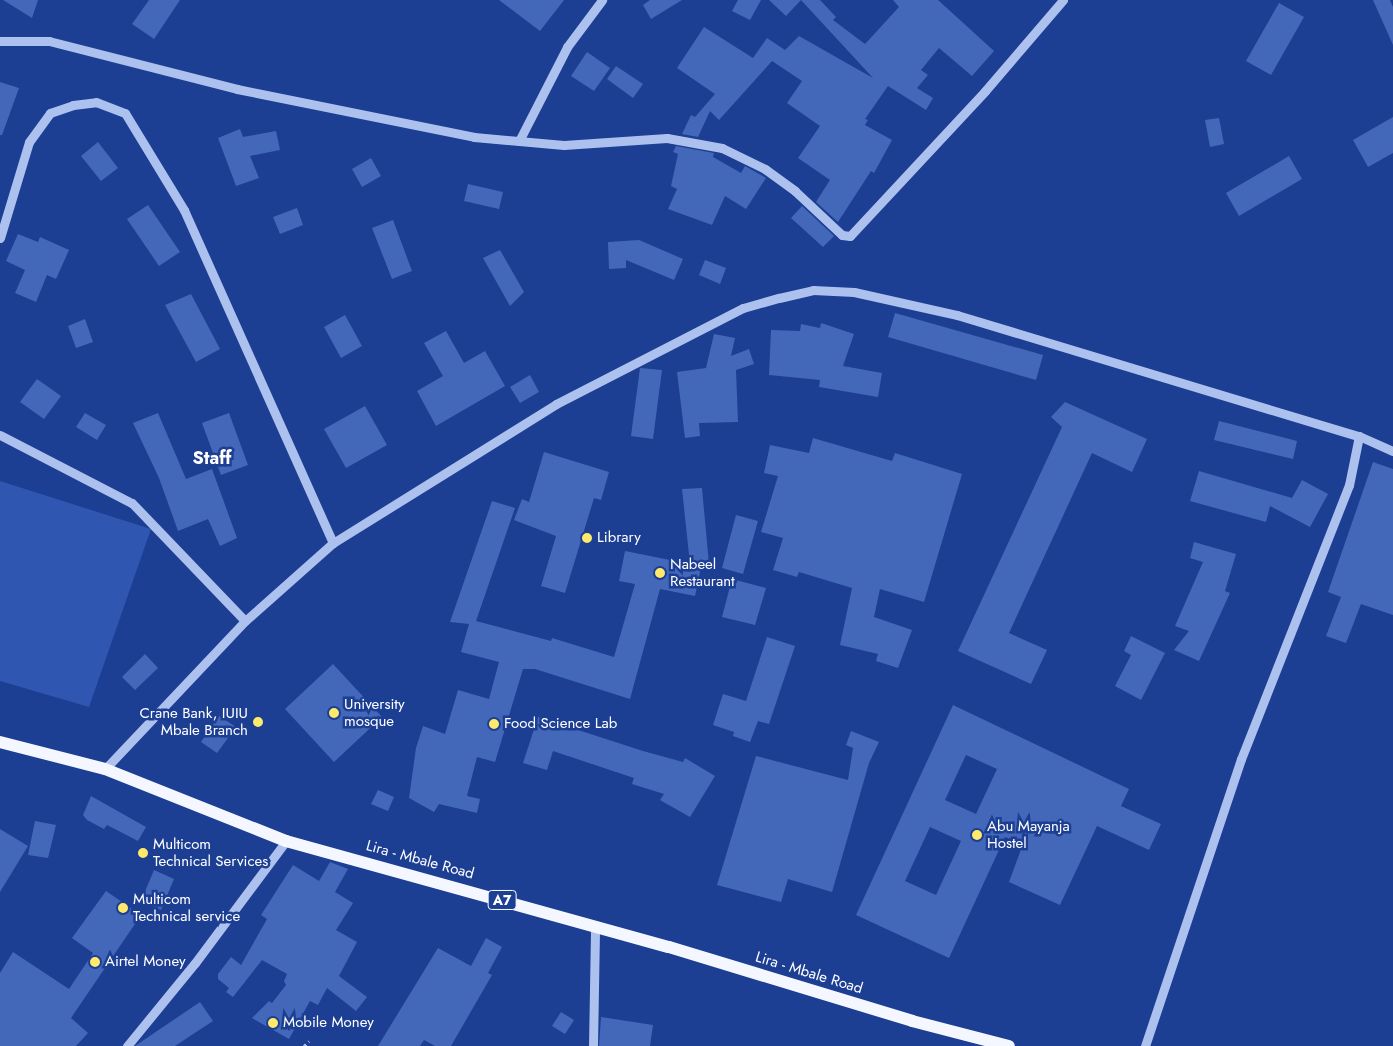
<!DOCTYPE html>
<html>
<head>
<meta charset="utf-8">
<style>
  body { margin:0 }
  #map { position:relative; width:1393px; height:1046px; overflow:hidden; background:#1c3e93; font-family:Jost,sans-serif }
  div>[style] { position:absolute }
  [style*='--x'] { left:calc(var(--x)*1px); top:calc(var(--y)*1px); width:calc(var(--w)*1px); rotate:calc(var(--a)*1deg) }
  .green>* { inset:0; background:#2f57b1 }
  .building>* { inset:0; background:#4468b9 }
  .path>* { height:3px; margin-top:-1.5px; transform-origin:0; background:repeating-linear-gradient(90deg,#adc1ef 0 2.5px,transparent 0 6.5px) }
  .minor>* { height:9px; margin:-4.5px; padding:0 4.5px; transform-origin:4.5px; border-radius:4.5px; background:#adc1ef }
  .major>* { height:12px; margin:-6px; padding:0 6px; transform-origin:6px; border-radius:6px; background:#f4f7ff }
  .dots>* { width:14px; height:14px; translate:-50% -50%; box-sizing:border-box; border:2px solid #1c3e93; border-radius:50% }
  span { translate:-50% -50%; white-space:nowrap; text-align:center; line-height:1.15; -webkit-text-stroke:5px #1c3e93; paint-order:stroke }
  .shield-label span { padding:1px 4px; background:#1c3e93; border:1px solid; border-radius:4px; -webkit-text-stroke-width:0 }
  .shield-label { font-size:14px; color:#fff; font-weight:700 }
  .poi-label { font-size:15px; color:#fff }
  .left { translate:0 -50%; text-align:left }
  .right { translate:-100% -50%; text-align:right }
  .street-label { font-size:15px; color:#fff }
  .quarter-label { font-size:18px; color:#fff; font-weight:700 }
</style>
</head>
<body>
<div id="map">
  <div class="green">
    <i style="clip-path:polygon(0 481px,151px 529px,89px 707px,0 681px)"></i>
  </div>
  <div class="building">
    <i style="clip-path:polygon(3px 0,38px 0,32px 18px)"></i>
    <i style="clip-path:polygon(149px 0,180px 0,154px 39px,132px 24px)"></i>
    <i style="clip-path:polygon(499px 0,564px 0,540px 31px)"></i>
    <i style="clip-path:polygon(650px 0,682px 0,651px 19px,643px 5px)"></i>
    <i style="clip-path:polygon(738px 0,761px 0,750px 20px,732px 11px)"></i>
    <i style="clip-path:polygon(769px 0,820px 0,836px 17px,833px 20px,865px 44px,899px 7px,893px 0,938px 0,994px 51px,972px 76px,939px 48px,921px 70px,928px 75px,917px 88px,933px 98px,926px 110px,888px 86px,865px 119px,868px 120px,865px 125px,892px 140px,874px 173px,871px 171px,838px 222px,816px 202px,830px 180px,798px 158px,820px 126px,787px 103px,802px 81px,772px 61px,719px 120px,710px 111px,698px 137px,682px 134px,691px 115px,695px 117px,715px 94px,677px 68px,704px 27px,753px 58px,767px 38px,785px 50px,799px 36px,873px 78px,801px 0,786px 16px)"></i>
    <i style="clip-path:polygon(1373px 0,1390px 0,1393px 7px,1393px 45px)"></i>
    <i style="clip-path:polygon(1279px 3px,1304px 17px,1271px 75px,1246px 61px)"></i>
    <i style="clip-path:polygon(587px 52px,610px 68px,594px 91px,571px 76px)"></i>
    <i style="clip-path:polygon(616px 66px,643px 84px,633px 98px,607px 79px)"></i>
    <i style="clip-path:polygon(0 82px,19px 88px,2px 135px,0 135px)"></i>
    <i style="clip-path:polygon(1393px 117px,1393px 153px,1368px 167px,1353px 140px)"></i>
    <i style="clip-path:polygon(1219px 118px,1224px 144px,1210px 147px,1205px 120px)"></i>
    <i style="clip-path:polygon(240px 129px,243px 137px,276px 131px,280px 150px,250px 156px,259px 178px,236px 186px,218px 138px)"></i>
    <i style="clip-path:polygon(98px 142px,118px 168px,101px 181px,81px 156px)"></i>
    <i style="clip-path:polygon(676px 146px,714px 153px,713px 157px,741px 173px,745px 166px,766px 178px,746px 209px,725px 196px,712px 225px,668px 209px,677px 189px,671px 186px,678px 154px,673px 152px)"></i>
    <i style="clip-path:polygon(1289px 156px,1302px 179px,1239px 216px,1226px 193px)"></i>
    <i style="clip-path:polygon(371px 158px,381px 176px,362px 187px,352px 169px)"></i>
    <i style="clip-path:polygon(468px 184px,503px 192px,499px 209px,464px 201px)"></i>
    <i style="clip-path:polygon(148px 205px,180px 252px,159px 266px,127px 219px)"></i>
    <i style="clip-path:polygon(802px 206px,834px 236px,823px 247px,791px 218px)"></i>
    <i style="clip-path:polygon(297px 208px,303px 225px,280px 234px,273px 217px)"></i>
    <i style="clip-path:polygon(393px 220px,412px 271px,392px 279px,372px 228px)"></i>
    <i style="clip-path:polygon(18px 234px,38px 242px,40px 237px,69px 250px,56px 279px,47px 275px,36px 302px,15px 293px,25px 270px,6px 261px)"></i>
    <i style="clip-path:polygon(639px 240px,683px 259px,674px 280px,626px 260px,626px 268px,609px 269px,608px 242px)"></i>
    <i style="clip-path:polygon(500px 250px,524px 292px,510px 306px,483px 258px)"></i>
    <i style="clip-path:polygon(705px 260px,726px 268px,720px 284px,699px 275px)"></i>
    <i style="clip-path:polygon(191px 294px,220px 349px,196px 362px,165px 305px)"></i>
    <i style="clip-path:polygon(895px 313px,1043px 355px,1036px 380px,888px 337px)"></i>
    <i style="clip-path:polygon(345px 315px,362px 346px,341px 358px,324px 327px)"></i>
    <i style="clip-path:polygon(85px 319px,93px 342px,76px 348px,68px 326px)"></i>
    <i style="clip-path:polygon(821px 323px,854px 334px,843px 366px,882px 373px,878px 397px,819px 387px,820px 380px,769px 375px,771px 330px,800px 331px,801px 324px,820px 328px)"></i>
    <i style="clip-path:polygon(446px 331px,464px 363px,485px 351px,505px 386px,436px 426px,417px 391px,443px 376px,424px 343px)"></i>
    <i style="clip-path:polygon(714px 334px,735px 338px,731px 356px,749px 349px,754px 364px,736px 370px,738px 422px,699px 423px,700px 436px,685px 438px,677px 372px,706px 368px)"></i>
    <i style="clip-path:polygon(640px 368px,662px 370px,653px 439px,631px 436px)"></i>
    <i style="clip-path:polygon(530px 375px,539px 392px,520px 403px,510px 387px)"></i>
    <i style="clip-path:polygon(37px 379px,61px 396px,44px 419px,20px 402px)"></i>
    <i style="clip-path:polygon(1065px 402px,1147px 439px,1132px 472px,1092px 453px,1009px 633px,1047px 650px,1031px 684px,958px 651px,1062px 427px,1051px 417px)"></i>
    <i style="clip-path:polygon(365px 406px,387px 445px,346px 468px,324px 429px)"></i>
    <i style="clip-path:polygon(85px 413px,106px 425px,97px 440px,76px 427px)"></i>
    <i style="clip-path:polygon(158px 413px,186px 479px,212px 469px,237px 538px,220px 546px,208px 519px,178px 531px,159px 478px,133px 423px)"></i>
    <i style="clip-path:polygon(229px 413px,248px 465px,221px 475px,202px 423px)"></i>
    <i style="clip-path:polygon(1219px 421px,1297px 441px,1293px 459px,1214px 440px)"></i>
    <i style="clip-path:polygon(813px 438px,892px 461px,895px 453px,962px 474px,924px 602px,880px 589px,874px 617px,912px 630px,898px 668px,876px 661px,878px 654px,840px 645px,852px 588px,799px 572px,797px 577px,773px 570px,783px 538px,761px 532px,778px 476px,764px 473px,770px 445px,809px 453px)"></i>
    <i style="clip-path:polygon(544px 452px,609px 472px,601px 500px,594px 498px,565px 593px,541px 586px,556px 536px,514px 520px,522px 499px,529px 502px)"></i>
    <i style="clip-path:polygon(1373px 462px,1393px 469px,1393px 615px,1361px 604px,1346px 643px,1326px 636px,1341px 597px,1328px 592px)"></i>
    <i style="clip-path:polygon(1199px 471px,1292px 498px,1302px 480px,1328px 494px,1310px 527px,1270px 506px,1266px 522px,1190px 501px)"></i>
    <i style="clip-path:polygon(702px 488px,709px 564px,702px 562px,695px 596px,660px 589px,630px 699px,535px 669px,523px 669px,495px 762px,477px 757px,467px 796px,480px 799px,477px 813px,439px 804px,434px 812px,409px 798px,416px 748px,423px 726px,445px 734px,458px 690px,489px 699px,499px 662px,461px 652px,469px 624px,450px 622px,492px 501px,515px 508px,476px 621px,551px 641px,552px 638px,614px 657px,635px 584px,619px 581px,625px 551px,690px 564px,682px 489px)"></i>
    <i style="clip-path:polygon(736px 515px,758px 521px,743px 574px,722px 568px)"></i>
    <i style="clip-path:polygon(1194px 542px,1236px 554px,1225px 591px,1230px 593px,1199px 661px,1174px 650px,1189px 631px,1175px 626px,1203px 562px,1190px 558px)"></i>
    <i style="clip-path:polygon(732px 579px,766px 588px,755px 625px,722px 617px)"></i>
    <i style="clip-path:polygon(1131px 636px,1165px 653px,1141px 700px,1115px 686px,1131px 655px,1124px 651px)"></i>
    <i style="clip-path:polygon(767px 637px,795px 646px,769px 724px,758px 721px,750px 742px,733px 736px,734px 732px,713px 725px,723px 694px,746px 701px)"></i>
    <i style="clip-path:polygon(145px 654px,158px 668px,135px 690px,122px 677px)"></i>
    <i style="clip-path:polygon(333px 664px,382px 717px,334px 762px,285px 709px)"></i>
    <i style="clip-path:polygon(evenodd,953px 705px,1129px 789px,1121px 806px,1161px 824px,1149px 850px,1097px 826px,1060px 905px,1009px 882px,1023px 844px,1005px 837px,949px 958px,856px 915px,953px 705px,966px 755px,997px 769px,976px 814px,945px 800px,966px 755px,953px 705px,930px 827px,961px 841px,936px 895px,905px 881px,930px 827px)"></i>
    <i style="clip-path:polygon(219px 716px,236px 727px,217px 753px,201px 742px)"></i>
    <i style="clip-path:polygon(538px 717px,643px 751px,683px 762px,685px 758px,715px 776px,690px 817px,660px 800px,664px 794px,632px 784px,634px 778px,553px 751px,547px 770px,523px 763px)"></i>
    <i style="clip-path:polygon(851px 731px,879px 742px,869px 763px,832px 892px,788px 879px,781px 902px,717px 885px,756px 756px,848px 780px,853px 748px,846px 745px)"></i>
    <i style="clip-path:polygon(378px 790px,394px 797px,388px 811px,371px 804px)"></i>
    <i style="clip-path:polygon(91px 796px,146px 827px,138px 841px,107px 825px,104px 829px,87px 820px,83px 815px)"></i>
    <i style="clip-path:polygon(35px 821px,56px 825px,48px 858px,28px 855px)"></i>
    <i style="clip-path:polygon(0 829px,28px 846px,0 892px)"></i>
    <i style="clip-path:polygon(330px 862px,348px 869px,335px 892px,353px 903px,336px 930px,357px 942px,339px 976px,367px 997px,356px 1011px,327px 988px,318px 1005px,310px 1001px,289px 1039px,252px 1018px,269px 1001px,272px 1003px,286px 985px,284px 981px,287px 974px,262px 960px,233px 997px,226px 992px,229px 988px,218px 979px,218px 974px,231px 957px,241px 965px,267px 919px,261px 915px,293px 865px,319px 881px)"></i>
    <i style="clip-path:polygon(154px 870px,174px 879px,161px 910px,141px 901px)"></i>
    <i style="clip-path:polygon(106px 891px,141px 915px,71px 1018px,88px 1033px,76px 1046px,0 1046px,0 973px,13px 952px,69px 989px,93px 953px,72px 938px)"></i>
    <i style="clip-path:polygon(486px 938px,502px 947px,488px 973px,492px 975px,451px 1046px,435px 1046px,424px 1040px,420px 1046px,378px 1046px,438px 948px,471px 966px)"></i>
    <i style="clip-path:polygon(200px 1002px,213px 1021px,175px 1046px,135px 1046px)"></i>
    <i style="clip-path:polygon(561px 1012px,574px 1020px,565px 1034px,552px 1026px)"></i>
    <i style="clip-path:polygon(601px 1017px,653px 1025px,650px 1046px,599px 1046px)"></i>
  </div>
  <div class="path">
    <i style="--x:304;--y:1046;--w:7;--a:-45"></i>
  </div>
  <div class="minor">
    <i style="--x:0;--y:41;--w:49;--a:0"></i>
    <i style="--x:49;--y:41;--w:194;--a:14.3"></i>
    <i style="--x:237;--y:89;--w:242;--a:11.4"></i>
    <i style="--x:474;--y:137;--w:90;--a:5.1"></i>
    <i style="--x:564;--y:145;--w:103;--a:-3.9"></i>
    <i style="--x:667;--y:138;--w:56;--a:10.3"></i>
    <i style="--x:722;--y:148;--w:48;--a:26"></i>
    <i style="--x:765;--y:169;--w:37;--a:36"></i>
    <i style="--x:795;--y:191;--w:64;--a:43.1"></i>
    <i style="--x:842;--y:235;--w:8;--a:7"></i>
    <i style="--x:850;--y:236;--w:198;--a:-47"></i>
    <i style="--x:985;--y:91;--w:120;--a:-49.4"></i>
    <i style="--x:519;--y:141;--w:106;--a:-62.9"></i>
    <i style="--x:567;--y:47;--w:59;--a:-53.3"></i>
    <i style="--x:0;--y:238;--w:100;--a:-73.2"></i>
    <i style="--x:29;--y:142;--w:36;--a:-54"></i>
    <i style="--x:50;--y:113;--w:24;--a:-19"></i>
    <i style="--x:73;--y:105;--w:23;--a:-7"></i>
    <i style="--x:96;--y:102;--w:31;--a:21"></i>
    <i style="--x:125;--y:113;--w:114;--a:58.7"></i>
    <i style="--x:184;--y:210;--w:365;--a:65.9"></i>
    <i style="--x:0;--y:435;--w:148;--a:27.3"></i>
    <i style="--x:132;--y:503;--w:163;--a:46.2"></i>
    <i style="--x:1359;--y:436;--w:37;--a:24"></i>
    <i style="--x:105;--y:769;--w:204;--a:-46.6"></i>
    <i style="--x:245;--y:621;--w:118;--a:-41.6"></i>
    <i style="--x:333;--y:543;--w:263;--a:-31.9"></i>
    <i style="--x:556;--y:404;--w:210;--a:-27.2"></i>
    <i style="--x:743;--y:308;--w:37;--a:-16"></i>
    <i style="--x:779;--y:298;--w:35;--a:-13"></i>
    <i style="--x:813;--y:290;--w:41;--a:2.8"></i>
    <i style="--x:854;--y:292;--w:106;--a:12.6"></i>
    <i style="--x:957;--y:315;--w:420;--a:16.8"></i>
    <i style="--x:1359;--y:436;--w:50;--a:101.5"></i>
    <i style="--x:1349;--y:485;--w:295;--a:111.5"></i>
    <i style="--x:1241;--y:759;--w:303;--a:108.5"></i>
    <i style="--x:127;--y:1046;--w:107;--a:-50.7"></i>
    <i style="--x:195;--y:963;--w:152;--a:-53.3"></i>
    <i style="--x:593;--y:1046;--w:119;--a:-89"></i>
  </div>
  <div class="major">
    <i style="--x:0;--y:742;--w:108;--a:14.4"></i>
    <i style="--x:105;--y:769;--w:195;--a:21.7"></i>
    <i style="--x:286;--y:841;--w:397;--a:15.5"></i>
    <i style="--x:669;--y:947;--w:254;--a:16.9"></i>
    <i style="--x:912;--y:1021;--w:100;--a:14.5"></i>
  </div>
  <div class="dots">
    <i style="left:587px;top:538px;background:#ffea6b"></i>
    <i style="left:660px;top:573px;background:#ffea6b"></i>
    <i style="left:334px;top:713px;background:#ffea6b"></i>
    <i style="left:258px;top:722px;background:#ffea6b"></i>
    <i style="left:494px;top:724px;background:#ffea6b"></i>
    <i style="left:977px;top:835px;background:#ffea6b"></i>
    <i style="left:143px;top:853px;background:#ffea6b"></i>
    <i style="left:123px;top:908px;background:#ffea6b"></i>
    <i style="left:95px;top:962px;background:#ffea6b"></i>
    <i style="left:273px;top:1023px;background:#ffea6b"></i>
  </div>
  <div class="shield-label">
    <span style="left:502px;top:900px">A7</span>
  </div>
  <div class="poi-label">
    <span class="left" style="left:597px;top:538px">Library</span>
    <span class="left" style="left:670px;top:573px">Nabeel<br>Restaurant</span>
    <span class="left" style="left:344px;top:713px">University<br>mosque</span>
    <span class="right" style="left:248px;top:722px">Crane Bank, IUIU<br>Mbale Branch</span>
    <span class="left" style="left:504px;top:724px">Food Science Lab</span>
    <span class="left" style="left:987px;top:835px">Abu Mayanja<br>Hostel</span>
    <span class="left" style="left:153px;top:853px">Multicom<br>Technical Services</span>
    <span class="left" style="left:133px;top:908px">Multicom<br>Technical service</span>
    <span class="left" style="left:105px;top:962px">Airtel Money</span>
    <span class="left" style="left:283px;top:1023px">Mobile Money</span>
  </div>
  <div class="street-label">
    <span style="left:420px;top:860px;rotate:15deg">Lira - Mbale Road</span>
    <span style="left:809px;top:973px;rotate:17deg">Lira - Mbale Road</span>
  </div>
  <div class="quarter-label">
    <span style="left:212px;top:458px">Staff</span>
  </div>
</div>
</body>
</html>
